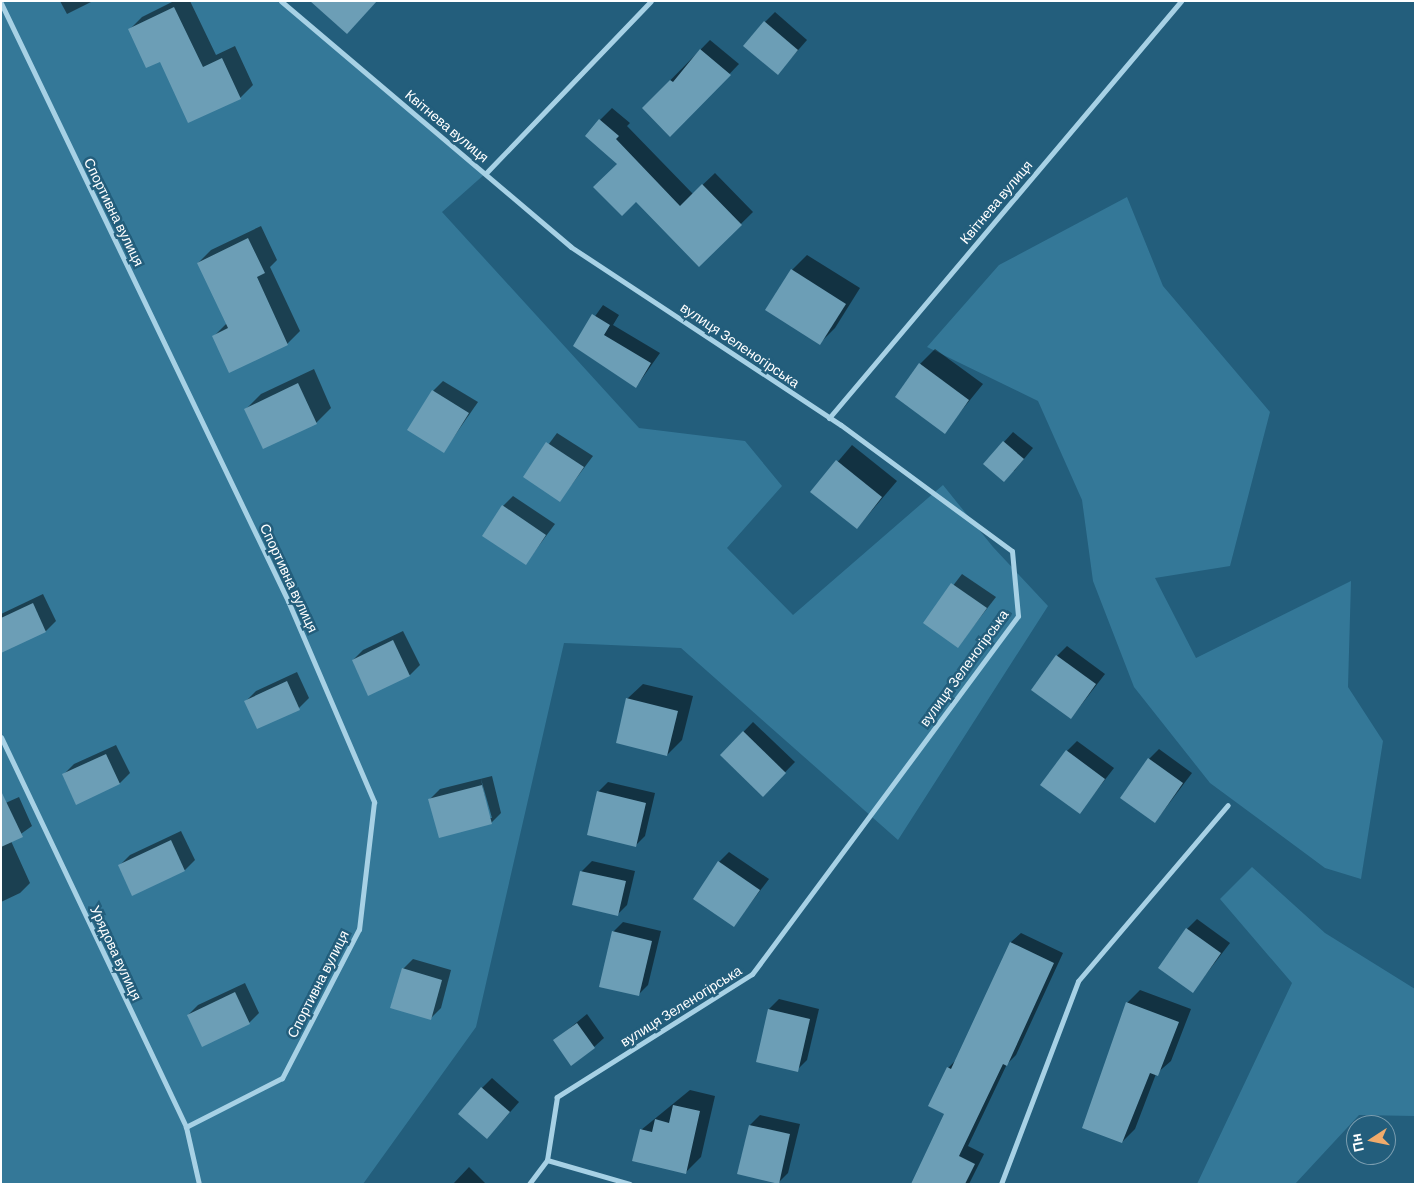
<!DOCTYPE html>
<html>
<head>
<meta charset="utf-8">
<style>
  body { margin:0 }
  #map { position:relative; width:1416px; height:1185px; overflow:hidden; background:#235e7c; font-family:Barlow,sans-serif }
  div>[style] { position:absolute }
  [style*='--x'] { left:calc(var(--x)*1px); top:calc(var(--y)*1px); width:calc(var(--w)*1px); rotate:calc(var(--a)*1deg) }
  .green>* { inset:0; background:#347898 }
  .shadow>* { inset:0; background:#0007 }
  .building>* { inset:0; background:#6c9eb6 }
  .street>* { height:5px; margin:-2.5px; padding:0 2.5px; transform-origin:2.5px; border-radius:2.5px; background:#a7d1e5 }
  span { translate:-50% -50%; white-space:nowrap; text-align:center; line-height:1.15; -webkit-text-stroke:5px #235e7c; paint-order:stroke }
  .street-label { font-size:14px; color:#fff }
  .frame { position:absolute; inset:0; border:2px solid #fff; pointer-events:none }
  .north { position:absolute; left:1346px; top:1115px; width:50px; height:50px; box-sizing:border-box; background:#235e7c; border:1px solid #7b9eb0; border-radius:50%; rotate:259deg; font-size:14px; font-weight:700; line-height:20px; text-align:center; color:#fff }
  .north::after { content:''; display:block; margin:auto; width:18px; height:22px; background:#f0ab6b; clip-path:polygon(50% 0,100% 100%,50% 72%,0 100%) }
</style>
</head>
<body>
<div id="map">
  <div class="green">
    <i style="clip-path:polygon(1px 1px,281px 1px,486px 173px,442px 212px,639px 428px,745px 441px,782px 486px,727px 548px,793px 615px,943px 485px,993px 547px,1048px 606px,898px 840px,681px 648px,564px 643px,476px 1027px,363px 1184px,1px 1184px)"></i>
    <i style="clip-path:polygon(1127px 197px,1163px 286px,1270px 412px,1230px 566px,1155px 578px,1196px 658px,1351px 581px,1348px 687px,1383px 741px,1361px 879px,1325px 868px,1210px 783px,1134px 687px,1093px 581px,1082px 500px,1038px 401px,927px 347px,999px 265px)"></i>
    <i style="clip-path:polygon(1252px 867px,1325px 933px,1415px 989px,1415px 1116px,1359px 1115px,1295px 1184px,1197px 1184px,1292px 983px,1220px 899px)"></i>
  </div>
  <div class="shadow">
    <i style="clip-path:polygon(60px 1px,93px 1px,67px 14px)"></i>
    <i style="clip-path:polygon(174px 1px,190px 1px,216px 55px,235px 46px,253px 85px,240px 98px,129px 30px,142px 17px)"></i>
    <i style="clip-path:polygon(775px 12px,807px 40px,778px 73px,765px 22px)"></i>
    <i style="clip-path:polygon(710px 40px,739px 64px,670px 136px,643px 108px)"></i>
    <i style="clip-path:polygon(612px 108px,630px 123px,627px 126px,693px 194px,715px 173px,753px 212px,699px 265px,619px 163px,600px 120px)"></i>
    <i style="clip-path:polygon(261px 226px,277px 260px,270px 267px,300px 331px,287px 344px,214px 336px,227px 323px,198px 263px,211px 250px)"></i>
    <i style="clip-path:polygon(807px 255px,860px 288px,835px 328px,820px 343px,767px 310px,792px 270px)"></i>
    <i style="clip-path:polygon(603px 305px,619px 315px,613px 325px,660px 353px,636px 387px,574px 346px)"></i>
    <i style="clip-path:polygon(935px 349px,983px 384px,944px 432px,920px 364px)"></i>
    <i style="clip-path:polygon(314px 369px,331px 408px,316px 423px,246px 409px,261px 394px)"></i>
    <i style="clip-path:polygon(443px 381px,478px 402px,444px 451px,433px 391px)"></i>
    <i style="clip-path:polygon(1013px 432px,1033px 448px,1014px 471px,984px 464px)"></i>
    <i style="clip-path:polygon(557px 433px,593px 456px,560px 500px,525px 476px)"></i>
    <i style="clip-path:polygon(852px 445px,897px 481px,857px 528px,812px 492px)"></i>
    <i style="clip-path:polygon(513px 496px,555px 524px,526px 563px,503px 506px)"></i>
    <i style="clip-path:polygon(962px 574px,996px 597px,958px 646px,925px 622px)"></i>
    <i style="clip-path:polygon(43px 594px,56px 621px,46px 631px,1px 652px,1px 614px)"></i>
    <i style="clip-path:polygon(403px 631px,420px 665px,410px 675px,369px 694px,353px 660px,363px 650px)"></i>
    <i style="clip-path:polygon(1067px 646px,1105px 674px,1071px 718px,1057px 656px)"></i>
    <i style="clip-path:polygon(297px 672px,309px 698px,299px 708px,246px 701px,256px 691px)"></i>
    <i style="clip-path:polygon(643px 684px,693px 696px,682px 740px,667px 755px,627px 699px)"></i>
    <i style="clip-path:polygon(753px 722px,795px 762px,763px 795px,721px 755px)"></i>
    <i style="clip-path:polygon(1077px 741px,1114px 768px,1080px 812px,1067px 751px)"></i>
    <i style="clip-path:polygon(116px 745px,130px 773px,120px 783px,77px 803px,64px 774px,74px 764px)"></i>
    <i style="clip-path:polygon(1159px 749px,1192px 773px,1155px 822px,1149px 759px)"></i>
    <i style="clip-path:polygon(evenodd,492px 776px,501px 813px,491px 823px,430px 799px,440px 789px,492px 776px,481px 779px,492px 818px,489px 818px,481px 779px)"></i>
    <i style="clip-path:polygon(608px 782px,655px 793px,645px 836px,635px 846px,598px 792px)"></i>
    <i style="clip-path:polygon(19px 797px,32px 826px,11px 841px,30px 883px,20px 893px,1px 902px,1px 805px)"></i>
    <i style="clip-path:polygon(181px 831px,195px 860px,185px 870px,133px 894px,120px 865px,130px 855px)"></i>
    <i style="clip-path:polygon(729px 852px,769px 879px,734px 925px,719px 862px)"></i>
    <i style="clip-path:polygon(592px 861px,635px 871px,627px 905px,617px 915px,574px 905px,582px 871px)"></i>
    <i style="clip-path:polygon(1197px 919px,1230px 943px,1193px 991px,1187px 929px)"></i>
    <i style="clip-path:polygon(623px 922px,661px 931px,648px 985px,638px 995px,613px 932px)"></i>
    <i style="clip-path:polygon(1021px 933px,1063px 953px,1016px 1055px,1007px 1064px,968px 1146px,984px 1154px,969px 1184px,919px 1184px,946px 1113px,948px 1068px,957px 1059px,1011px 942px)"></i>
    <i style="clip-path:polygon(413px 959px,451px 970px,441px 1008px,431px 1018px,403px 969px)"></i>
    <i style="clip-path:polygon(245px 983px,259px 1013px,249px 1023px,188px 1015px,198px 1005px)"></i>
    <i style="clip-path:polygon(1140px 990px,1191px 1009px,1171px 1061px,1156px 1074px,1135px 1129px,1122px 1142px,1127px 1003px)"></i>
    <i style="clip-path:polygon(779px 999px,819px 1009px,807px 1060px,797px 1070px,769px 1009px)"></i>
    <i style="clip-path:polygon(587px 1014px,604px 1038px,594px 1047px,554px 1041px)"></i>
    <i style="clip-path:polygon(492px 1078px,519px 1102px,497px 1127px,482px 1088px)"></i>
    <i style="clip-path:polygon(690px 1090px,715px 1096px,701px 1157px,686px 1172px,641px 1130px)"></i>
    <i style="clip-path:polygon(760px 1115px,800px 1124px,788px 1173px,778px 1183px,750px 1125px)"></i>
    <i style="clip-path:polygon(469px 1167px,486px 1184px,453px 1184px)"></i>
  </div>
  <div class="building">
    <i style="clip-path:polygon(310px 1px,377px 1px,347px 34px)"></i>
    <i style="clip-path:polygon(174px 7px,203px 67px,222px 58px,241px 99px,188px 123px,160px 62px,146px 68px,128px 29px)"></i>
    <i style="clip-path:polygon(764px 21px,798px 50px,778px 75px,743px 46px)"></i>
    <i style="clip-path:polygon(700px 49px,731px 75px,670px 137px,642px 108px,670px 80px,673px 82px)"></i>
    <i style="clip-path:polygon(599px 119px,619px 136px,616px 139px,680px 206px,702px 184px,742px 225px,699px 267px,636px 202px,622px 216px,593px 187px,617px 164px,585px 136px)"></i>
    <i style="clip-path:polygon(248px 238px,265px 273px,257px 277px,288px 345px,229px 373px,212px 336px,228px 328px,197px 263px)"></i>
    <i style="clip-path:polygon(791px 269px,846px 304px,820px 345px,765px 310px)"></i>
    <i style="clip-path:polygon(592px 314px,610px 325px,604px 335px,651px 363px,636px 388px,573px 346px)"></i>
    <i style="clip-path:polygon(919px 363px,969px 400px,945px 434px,895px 397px)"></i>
    <i style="clip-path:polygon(298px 383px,317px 424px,263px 449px,244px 409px)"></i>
    <i style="clip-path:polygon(432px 390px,469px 413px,444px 453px,407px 430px)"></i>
    <i style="clip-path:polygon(1003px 441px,1024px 459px,1004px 482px,983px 464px)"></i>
    <i style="clip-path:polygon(546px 442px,584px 467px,560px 502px,523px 477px)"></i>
    <i style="clip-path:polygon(836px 460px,882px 497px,857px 529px,810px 492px)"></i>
    <i style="clip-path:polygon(502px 505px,546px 535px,526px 565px,482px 536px)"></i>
    <i style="clip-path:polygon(951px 583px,987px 608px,958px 648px,923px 623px)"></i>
    <i style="clip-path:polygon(33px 603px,46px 632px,1px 653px,1px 618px)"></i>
    <i style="clip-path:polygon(393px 640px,410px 676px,368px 696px,352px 660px)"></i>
    <i style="clip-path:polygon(1056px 655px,1096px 684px,1071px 719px,1031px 690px)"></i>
    <i style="clip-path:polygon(287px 681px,300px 710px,257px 729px,244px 701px)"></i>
    <i style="clip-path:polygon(626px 698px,678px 711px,667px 756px,616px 743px)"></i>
    <i style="clip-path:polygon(743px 731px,786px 773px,763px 797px,720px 755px)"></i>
    <i style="clip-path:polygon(1066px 750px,1105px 779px,1080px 814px,1040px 785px)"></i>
    <i style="clip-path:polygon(106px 754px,120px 784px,76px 805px,62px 774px)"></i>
    <i style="clip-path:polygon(1148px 758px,1183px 783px,1155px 823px,1120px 798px)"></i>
    <i style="clip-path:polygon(482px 785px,492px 824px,439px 838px,428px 799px)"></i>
    <i style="clip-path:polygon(1px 791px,23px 837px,1px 847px)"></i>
    <i style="clip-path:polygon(597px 791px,646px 803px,636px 847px,587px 835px)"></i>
    <i style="clip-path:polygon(171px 840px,185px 871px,132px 896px,118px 865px)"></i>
    <i style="clip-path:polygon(718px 861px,760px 890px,734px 927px,693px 899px)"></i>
    <i style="clip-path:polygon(580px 871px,626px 881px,618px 916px,572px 905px)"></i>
    <i style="clip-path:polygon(1186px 928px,1221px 953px,1193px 993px,1158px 968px)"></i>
    <i style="clip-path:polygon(612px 931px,652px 941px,639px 996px,599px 987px)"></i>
    <i style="clip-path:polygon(1010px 942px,1054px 963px,1007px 1066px,1003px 1064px,959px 1156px,975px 1164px,965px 1184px,911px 1184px,944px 1114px,928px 1106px,947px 1067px,951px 1069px)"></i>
    <i style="clip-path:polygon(402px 968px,442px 980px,431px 1020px,390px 1008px)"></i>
    <i style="clip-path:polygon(235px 992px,250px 1024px,202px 1047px,187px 1015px)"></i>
    <i style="clip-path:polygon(1126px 1002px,1179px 1022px,1158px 1076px,1150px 1073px,1122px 1143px,1082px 1128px)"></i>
    <i style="clip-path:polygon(768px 1009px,810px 1019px,798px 1072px,756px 1062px)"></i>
    <i style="clip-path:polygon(577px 1023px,595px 1048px,571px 1066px,553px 1040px)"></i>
    <i style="clip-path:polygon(481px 1087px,510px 1112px,487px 1139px,458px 1114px)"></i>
    <i style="clip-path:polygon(673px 1105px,700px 1111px,686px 1174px,632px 1161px,640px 1129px,652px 1132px,655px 1119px,669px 1123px)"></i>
    <i style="clip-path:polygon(749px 1125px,790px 1134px,779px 1184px,737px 1174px)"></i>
  </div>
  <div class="street">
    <i style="--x:281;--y:1;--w:380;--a:40.3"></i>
    <i style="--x:571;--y:247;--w:323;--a:33.4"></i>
    <i style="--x:841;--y:425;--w:212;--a:36.4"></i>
    <i style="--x:1012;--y:551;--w:65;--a:84.7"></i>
    <i style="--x:1018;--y:616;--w:446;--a:126.6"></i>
    <i style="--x:752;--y:974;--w:231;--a:147.8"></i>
    <i style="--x:557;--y:1097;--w:64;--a:99"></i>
    <i style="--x:1;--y:3;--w:663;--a:64.36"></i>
    <i style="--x:288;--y:601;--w:219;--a:66.8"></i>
    <i style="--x:374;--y:802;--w:128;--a:96.7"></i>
    <i style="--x:359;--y:929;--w:168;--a:117.3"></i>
    <i style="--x:282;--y:1078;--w:108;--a:153"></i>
    <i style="--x:486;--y:173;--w:238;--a:-46.2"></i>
    <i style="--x:829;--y:418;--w:546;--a:-49.83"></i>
    <i style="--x:1;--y:737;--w:432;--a:64.6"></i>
    <i style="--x:186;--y:1127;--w:58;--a:77.2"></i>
    <i style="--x:529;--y:1184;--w:30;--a:-53"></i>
    <i style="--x:547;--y:1160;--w:86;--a:16.1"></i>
    <i style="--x:1001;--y:1184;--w:217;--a:-69.2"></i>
    <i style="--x:1078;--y:981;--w:231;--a:-49.6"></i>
  </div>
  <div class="street-label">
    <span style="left:447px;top:126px;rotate:40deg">Квітнева вулиця</span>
    <span style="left:996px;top:202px;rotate:-50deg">Квітнева вулиця</span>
    <span style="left:114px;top:212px;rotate:64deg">Спортивна вулиця</span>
    <span style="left:740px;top:345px;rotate:34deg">вулиця Зеленогірська</span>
    <span style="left:289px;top:578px;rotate:65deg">Спортивна вулиця</span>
    <span style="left:964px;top:668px;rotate:-54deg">вулиця Зеленогірська</span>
    <span style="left:116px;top:953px;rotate:65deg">Урядова вулиця</span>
    <span style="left:318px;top:984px;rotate:-63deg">Спортивна вулиця</span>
    <span style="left:681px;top:1006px;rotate:-32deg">вулиця Зеленогірська</span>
  </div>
  <div class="frame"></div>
  <div class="north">Пн</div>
</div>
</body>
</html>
